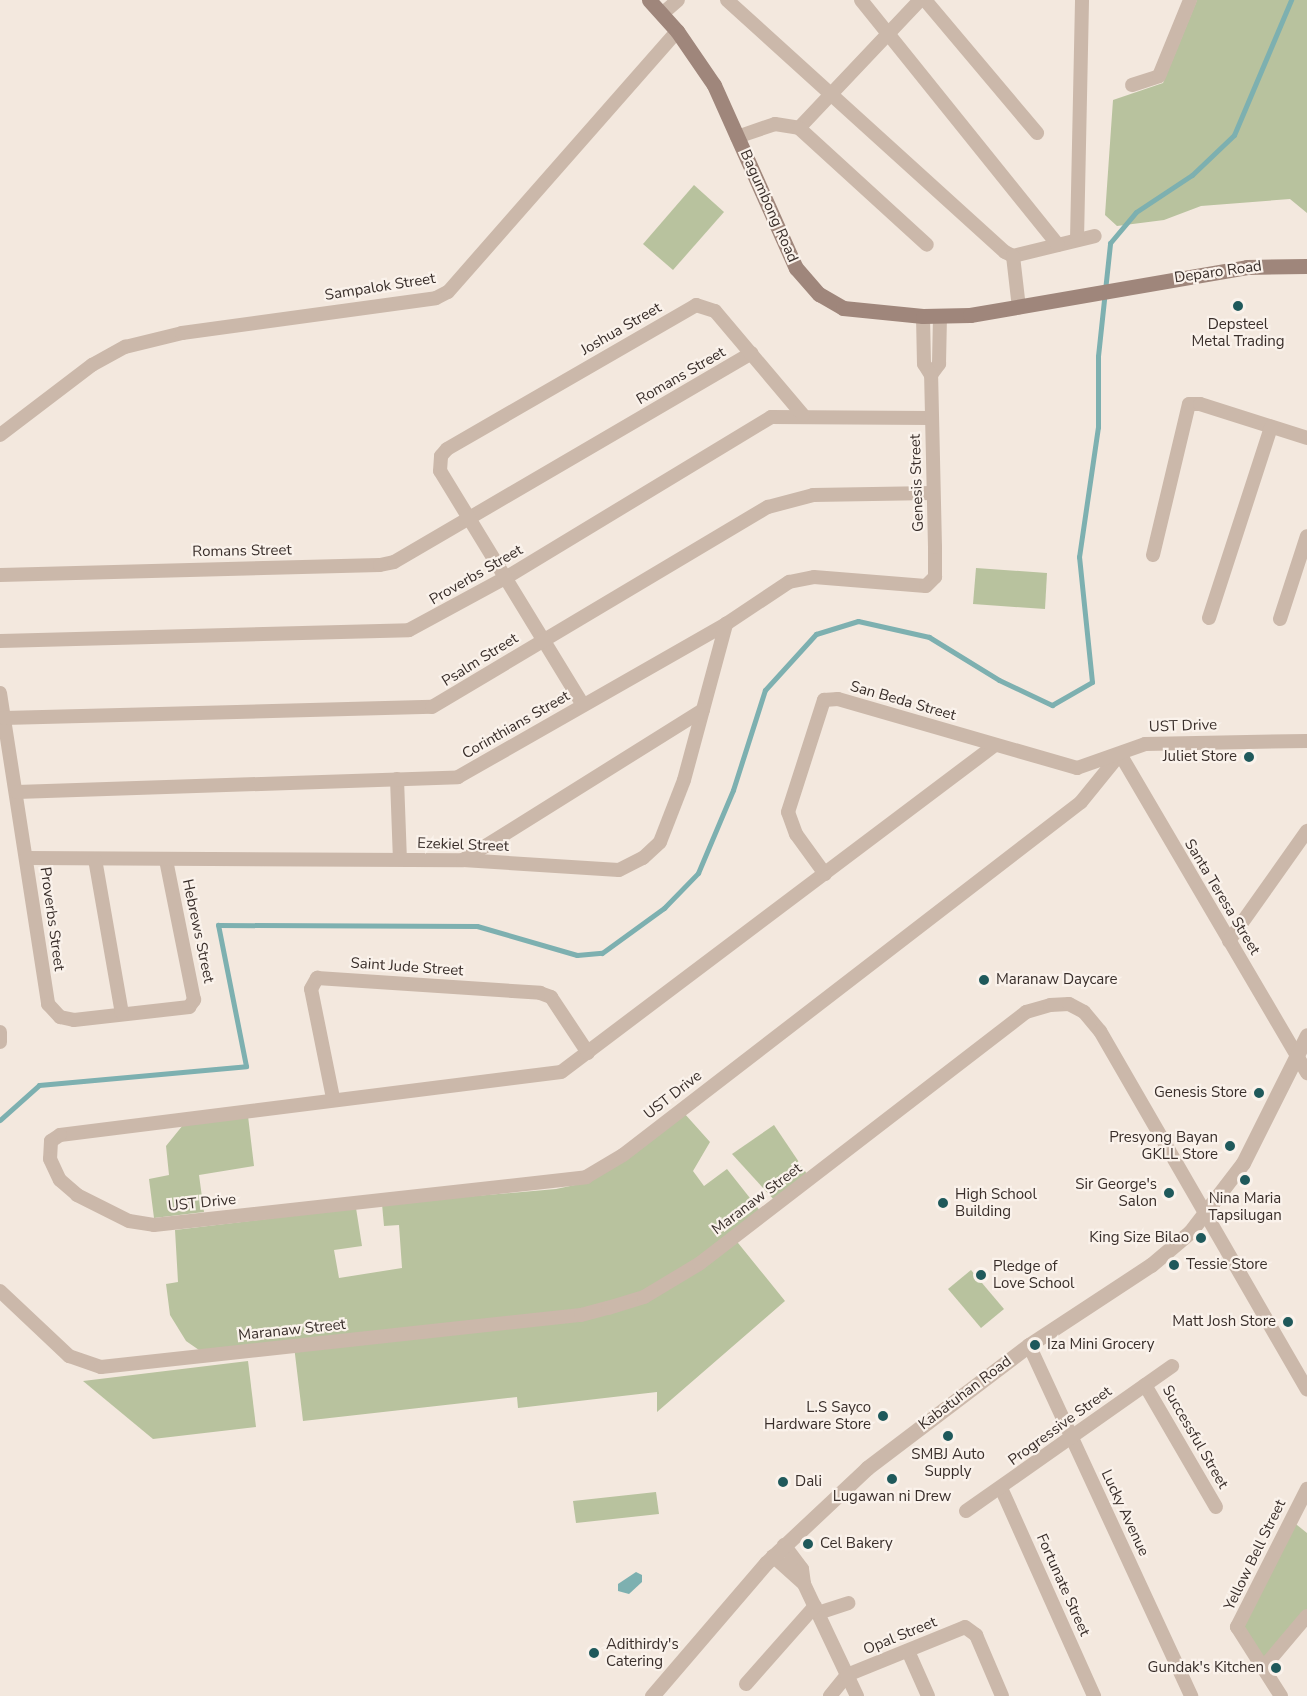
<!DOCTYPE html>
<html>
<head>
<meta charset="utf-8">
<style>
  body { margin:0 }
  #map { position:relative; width:1307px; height:1696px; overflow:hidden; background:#f3e8de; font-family:"Nunito Sans",sans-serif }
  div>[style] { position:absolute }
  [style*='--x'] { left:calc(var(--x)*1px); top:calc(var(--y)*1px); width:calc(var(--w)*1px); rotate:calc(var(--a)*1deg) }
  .green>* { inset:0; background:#b8c29e }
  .water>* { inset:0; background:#7db0b0 }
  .stream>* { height:5px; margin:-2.5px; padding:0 2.5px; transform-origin:2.5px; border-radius:2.5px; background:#7db0b0 }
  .minor>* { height:14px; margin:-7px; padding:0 7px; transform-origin:7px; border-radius:7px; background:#cbb8aa }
  .tertiary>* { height:15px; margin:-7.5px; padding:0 7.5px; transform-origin:7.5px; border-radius:7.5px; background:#cbb8aa }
  .secondary>* { height:15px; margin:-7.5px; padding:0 7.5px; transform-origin:7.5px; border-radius:7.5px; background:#9f867b }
  .dots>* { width:16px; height:16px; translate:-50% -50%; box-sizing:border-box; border:3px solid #faf2eb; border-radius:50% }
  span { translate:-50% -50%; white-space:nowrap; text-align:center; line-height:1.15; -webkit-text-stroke:4.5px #faf2eb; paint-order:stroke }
  .street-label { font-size:15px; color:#392e2a }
  .poi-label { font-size:15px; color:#392e2a }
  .right { translate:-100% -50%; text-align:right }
  .left { translate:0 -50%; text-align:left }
</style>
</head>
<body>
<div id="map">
  <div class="green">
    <i style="clip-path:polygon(1197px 0,1307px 0,1307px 213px,1290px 199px,1201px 206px,1164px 220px,1117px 226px,1105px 215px,1113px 100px,1163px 83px)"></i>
    <i style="clip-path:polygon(694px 185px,724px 212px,673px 270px,643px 244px)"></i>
    <i style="clip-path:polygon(976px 568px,1047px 573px,1045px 609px,973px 604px)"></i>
    <i style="clip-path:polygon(684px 1113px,710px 1142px,693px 1171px,704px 1186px,727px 1169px,761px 1212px,693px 1263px,641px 1293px,577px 1311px,199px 1350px,186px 1341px,170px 1315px,166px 1284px,178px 1282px,175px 1230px,356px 1208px,362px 1246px,334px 1250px,339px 1278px,402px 1268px,399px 1225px,384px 1226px,382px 1204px,556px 1189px,589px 1182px)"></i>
    <i style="clip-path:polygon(248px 1116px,254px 1166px,199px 1175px,204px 1212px,154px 1218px,149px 1179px,169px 1175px,166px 1146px,183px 1125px)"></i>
    <i style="clip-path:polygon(774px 1125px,807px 1174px,776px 1202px,732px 1154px)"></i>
    <i style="clip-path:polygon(734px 1238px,785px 1301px,657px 1412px,657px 1392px,518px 1408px,517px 1397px,303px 1421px,294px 1346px,581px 1315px,644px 1297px)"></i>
    <i style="clip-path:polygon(971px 1270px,1004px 1309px,981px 1328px,948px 1289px)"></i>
    <i style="clip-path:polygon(248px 1361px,256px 1427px,153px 1439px,83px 1381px)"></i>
    <i style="clip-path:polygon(656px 1492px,659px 1514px,576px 1523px,573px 1501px)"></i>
    <i style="clip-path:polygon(1292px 1521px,1307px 1533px,1307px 1613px,1263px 1665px,1240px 1627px)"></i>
  </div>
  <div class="water">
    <i style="clip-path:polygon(636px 1572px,642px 1575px,642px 1582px,629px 1594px,618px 1591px,618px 1584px)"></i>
  </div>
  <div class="stream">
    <i style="--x:0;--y:1120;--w:52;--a:-41.9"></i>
    <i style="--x:39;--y:1085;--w:208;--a:-5.2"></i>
    <i style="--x:246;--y:1066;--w:144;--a:-101.2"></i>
    <i style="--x:218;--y:925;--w:259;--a:0.2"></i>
    <i style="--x:477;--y:926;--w:104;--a:16.2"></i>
    <i style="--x:577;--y:955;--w:25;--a:-5"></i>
    <i style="--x:602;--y:953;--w:77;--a:-36"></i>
    <i style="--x:664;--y:908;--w:49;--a:-45.8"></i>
    <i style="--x:698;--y:873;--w:90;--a:-67.1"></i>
    <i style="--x:733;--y:790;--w:105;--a:-72.3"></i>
    <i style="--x:765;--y:690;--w:76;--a:-47.7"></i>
    <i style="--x:816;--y:634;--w:44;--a:-17.2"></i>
    <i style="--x:858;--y:621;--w:73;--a:12.7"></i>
    <i style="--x:929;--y:637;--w:82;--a:31.6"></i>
    <i style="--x:999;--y:680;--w:59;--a:25.3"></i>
    <i style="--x:1052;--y:705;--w:46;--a:-29.9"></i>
    <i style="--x:1092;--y:682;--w:126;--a:-95.9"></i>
    <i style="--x:1079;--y:557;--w:131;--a:-81.7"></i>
    <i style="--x:1098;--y:427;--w:71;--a:-90"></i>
    <i style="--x:1098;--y:356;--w:114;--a:-83.9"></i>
    <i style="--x:1110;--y:243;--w:40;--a:-50"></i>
    <i style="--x:1136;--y:212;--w:67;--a:-33.5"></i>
    <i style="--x:1192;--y:175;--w:58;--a:-43.6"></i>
    <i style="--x:1234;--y:135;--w:147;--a:-67.1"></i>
  </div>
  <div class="minor">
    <i style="--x:727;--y:0;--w:375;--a:42.2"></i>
    <i style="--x:1005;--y:252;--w:9;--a:27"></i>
    <i style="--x:1013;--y:256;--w:84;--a:-13.7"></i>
    <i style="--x:861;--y:0;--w:314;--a:51.2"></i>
    <i style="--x:925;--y:0;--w:174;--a:49.9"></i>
    <i style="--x:662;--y:14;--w:21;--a:-41"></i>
    <i style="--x:1132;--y:85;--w:28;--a:-18"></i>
    <i style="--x:1159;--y:76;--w:82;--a:-67.8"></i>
    <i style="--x:799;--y:128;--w:176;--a:-46.6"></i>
    <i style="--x:737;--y:137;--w:40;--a:-18.9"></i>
    <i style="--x:775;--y:124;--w:24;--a:9"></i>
    <i style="--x:799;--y:128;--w:173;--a:42.4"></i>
    <i style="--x:1077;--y:240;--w:240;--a:-88.8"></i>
    <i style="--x:1013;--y:256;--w:52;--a:83.4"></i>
    <i style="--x:931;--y:375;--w:14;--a:-54"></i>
    <i style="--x:939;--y:364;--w:48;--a:-88.8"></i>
    <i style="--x:0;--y:435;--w:116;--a:-37.3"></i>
    <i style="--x:92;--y:365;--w:38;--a:-29"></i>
    <i style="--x:125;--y:347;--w:59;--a:-13.8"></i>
    <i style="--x:182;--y:333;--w:256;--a:-7.8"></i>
    <i style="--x:436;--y:298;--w:13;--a:-27"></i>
    <i style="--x:448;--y:292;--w:347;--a:-48.7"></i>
    <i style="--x:1153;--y:555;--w:155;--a:-76.6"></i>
    <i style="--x:1189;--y:404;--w:11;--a:0"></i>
    <i style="--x:1200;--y:404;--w:112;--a:17.6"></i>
    <i style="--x:0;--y:575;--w:380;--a:-1.5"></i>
    <i style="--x:380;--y:565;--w:14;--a:-12"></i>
    <i style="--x:394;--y:562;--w:414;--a:-30.3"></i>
    <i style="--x:1209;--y:618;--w:201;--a:-72"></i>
    <i style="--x:1280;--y:619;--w:87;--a:-72"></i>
    <i style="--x:0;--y:641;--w:409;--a:-1.5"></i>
    <i style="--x:409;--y:630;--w:111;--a:-28.4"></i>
    <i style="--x:507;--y:577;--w:309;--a:-31.2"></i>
    <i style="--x:771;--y:417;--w:160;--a:0.4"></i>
    <i style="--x:0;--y:693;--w:315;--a:81.2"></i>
    <i style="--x:48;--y:1004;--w:18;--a:47"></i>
    <i style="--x:60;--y:1017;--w:14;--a:12"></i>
    <i style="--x:74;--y:1020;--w:116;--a:-6.4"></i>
    <i style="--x:189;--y:1007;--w:9;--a:-54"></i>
    <i style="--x:194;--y:1000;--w:143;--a:-101.3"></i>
    <i style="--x:583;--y:705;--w:274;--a:-121.4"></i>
    <i style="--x:440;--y:471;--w:15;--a:-86"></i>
    <i style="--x:441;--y:456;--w:9;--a:-49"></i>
    <i style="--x:447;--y:449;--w:288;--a:-30"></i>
    <i style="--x:696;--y:305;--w:20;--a:18"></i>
    <i style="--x:715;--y:311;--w:136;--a:49.8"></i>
    <i style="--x:4;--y:718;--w:428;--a:-1.5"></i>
    <i style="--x:432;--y:707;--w:391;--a:-30.8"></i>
    <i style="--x:768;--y:507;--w:47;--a:-14.9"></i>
    <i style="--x:813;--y:495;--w:120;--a:-1"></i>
    <i style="--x:995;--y:745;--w:543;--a:143"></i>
    <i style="--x:561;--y:1072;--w:505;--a:172.83"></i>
    <i style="--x:60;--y:1135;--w:11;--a:146"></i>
    <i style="--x:51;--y:1141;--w:18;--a:93"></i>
    <i style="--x:50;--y:1159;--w:23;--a:65"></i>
    <i style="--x:60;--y:1180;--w:23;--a:41"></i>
    <i style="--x:77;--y:1195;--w:58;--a:26.6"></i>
    <i style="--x:129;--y:1221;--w:25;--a:9"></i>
    <i style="--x:154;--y:1225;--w:435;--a:-6.3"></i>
    <i style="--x:586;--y:1177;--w:43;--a:-30.7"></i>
    <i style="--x:623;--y:1155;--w:578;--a:-37.62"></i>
    <i style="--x:1081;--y:802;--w:62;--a:-50.9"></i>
    <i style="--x:1120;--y:754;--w:370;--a:59.6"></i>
    <i style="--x:397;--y:779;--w:80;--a:87.9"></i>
    <i style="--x:17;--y:792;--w:441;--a:-1.9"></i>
    <i style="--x:458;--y:777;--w:309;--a:-29.7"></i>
    <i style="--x:726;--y:624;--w:76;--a:-33.7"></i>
    <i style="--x:789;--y:582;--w:25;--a:-11"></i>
    <i style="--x:814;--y:577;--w:112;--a:4.6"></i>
    <i style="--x:926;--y:586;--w:13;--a:-45"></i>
    <i style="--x:935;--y:577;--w:30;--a:-90"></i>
    <i style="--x:935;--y:547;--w:172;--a:-91.3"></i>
    <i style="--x:931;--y:375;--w:13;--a:-122"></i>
    <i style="--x:924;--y:364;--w:48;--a:-91.2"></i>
    <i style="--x:27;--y:858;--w:436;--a:0.3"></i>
    <i style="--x:463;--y:860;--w:156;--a:3.7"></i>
    <i style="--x:619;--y:870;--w:27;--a:-27"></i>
    <i style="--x:643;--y:858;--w:23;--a:-43"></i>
    <i style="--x:660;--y:842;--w:66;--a:-68.8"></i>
    <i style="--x:684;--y:780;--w:162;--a:-74.9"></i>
    <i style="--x:95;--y:859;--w:156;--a:80.1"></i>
    <i style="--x:463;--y:860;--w:283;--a:-32"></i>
    <i style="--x:825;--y:874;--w:49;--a:-125.9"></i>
    <i style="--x:796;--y:834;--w:23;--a:-110"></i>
    <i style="--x:788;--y:812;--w:118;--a:-72.2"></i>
    <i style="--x:824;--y:700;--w:14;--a:-4"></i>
    <i style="--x:838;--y:699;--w:249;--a:16.1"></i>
    <i style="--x:1077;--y:768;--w:72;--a:-19.4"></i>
    <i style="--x:1145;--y:744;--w:162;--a:-1.1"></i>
    <i style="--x:1229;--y:941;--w:135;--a:-54.7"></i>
    <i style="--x:0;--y:1032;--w:10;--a:90"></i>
    <i style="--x:333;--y:1098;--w:111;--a:-101.4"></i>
    <i style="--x:311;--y:989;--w:13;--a:-61"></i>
    <i style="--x:317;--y:978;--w:224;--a:3.8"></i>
    <i style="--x:540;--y:993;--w:12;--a:20"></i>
    <i style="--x:551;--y:997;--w:67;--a:56.5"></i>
    <i style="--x:0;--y:1291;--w:95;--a:43.3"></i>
    <i style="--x:69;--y:1356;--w:34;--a:19"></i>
    <i style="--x:101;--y:1367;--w:483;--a:-6.2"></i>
    <i style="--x:581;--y:1315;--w:28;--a:-15"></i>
    <i style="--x:608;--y:1308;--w:38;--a:-17"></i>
    <i style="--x:644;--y:1297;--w:64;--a:-31"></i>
    <i style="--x:699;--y:1264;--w:413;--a:-37.6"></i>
    <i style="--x:1026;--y:1012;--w:25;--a:-16"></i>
    <i style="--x:1050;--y:1005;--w:19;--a:-3"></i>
    <i style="--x:1069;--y:1004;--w:17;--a:28"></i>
    <i style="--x:1084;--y:1012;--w:25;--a:50"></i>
    <i style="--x:1100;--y:1031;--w:414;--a:60"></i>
    <i style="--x:1029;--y:1345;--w:387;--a:65.2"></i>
    <i style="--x:1145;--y:1385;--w:141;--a:59.8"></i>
    <i style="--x:1001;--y:1488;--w:228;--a:65.9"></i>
    <i style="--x:966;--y:1511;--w:252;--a:-35.1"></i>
    <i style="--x:784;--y:1545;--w:30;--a:53"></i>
    <i style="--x:802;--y:1569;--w:15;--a:82"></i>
    <i style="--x:804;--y:1584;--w:124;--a:64.7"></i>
    <i style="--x:773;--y:1556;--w:42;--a:42.1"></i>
    <i style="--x:818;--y:1613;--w:32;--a:-18"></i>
    <i style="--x:908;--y:1651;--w:49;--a:66"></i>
    <i style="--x:1263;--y:1668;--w:68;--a:-49.8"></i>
    <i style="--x:746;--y:1684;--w:104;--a:-48.5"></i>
    <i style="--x:830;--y:1696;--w:27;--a:-51"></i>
    <i style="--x:847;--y:1675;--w:127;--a:-22.1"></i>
    <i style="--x:965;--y:1627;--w:14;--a:36"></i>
    <i style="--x:976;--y:1635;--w:66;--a:66.9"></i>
    <i style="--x:1281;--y:1696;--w:82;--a:-122.5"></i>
    <i style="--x:1237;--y:1627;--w:155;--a:-63.1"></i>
  </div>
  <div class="tertiary">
    <i style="--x:652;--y:1696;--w:175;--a:-49.4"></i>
    <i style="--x:766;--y:1563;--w:139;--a:-43.2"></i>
    <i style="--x:867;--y:1468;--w:203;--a:-37.2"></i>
    <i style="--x:1029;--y:1345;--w:146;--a:-33.3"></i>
    <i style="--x:1151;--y:1265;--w:51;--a:-40.2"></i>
    <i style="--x:1190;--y:1232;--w:87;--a:-52.5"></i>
    <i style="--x:1243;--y:1163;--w:143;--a:-63.4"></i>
  </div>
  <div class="secondary">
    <i style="--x:649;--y:0;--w:42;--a:47.9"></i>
    <i style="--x:677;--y:31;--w:65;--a:55.6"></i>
    <i style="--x:714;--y:85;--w:201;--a:65.9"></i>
    <i style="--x:796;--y:268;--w:35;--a:49"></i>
    <i style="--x:819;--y:294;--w:28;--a:30"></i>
    <i style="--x:843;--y:308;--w:80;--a:5.7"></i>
    <i style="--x:923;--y:316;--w:47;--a:-1.2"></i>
    <i style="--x:970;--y:315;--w:281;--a:-9.8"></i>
    <i style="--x:1247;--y:267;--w:60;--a:-1"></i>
  </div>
  <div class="dots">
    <i style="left:1238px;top:306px;background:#1f595b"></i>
    <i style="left:1249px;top:757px;background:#1f595b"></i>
    <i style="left:984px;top:980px;background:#1f595b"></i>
    <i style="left:1259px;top:1093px;background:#1f595b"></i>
    <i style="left:1230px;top:1146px;background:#1f595b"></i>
    <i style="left:1245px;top:1180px;background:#1f595b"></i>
    <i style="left:1169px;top:1193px;background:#1f595b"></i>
    <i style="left:943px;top:1203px;background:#1f595b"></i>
    <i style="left:1201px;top:1238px;background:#1f595b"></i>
    <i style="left:1174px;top:1265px;background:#1f595b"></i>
    <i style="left:981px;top:1275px;background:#1f595b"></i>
    <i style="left:1288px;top:1322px;background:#1f595b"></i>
    <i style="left:1035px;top:1345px;background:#1f595b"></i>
    <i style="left:883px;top:1416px;background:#1f595b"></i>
    <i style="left:948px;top:1436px;background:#1f595b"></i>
    <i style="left:892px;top:1479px;background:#1f595b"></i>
    <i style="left:783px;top:1482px;background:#1f595b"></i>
    <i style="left:808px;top:1544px;background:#1f595b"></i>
    <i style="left:594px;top:1653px;background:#1f595b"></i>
    <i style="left:1276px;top:1668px;background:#1f595b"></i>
  </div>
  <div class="street-label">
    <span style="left:769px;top:206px;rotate:66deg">Bagumbong Road</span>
    <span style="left:1218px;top:272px;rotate:-8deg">Deparo Road</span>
    <span style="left:380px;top:287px;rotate:-9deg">Sampalok Street</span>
    <span style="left:621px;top:329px;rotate:-30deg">Joshua Street</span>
    <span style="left:681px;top:376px;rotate:-30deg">Romans Street</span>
    <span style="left:917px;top:483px;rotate:-92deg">Genesis Street</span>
    <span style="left:242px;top:551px;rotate:-1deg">Romans Street</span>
    <span style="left:476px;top:575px;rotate:-30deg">Proverbs Street</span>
    <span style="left:480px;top:660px;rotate:-32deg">Psalm Street</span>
    <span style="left:903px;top:701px;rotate:16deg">San Beda Street</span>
    <span style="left:516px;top:725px;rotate:-30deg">Corinthians Street</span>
    <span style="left:1183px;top:726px;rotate:-2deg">UST Drive</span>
    <span style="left:463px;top:845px;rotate:2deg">Ezekiel Street</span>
    <span style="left:1222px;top:897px;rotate:59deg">Santa Teresa Street</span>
    <span style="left:52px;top:919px;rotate:82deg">Proverbs Street</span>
    <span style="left:198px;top:931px;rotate:78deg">Hebrews Street</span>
    <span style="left:407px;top:967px;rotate:4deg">Saint Jude Street</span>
    <span style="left:673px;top:1095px;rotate:-38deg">UST Drive</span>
    <span style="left:757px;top:1199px;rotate:-37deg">Maranaw Street</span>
    <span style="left:202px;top:1203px;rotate:-6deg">UST Drive</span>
    <span style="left:292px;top:1330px;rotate:-6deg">Maranaw Street</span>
    <span style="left:965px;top:1393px;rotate:-37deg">Kabatuhan Road</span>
    <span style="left:1060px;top:1426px;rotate:-36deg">Progressive Street</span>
    <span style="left:1195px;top:1437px;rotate:60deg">Successful Street</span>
    <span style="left:1125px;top:1513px;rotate:65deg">Lucky Avenue</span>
    <span style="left:1255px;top:1555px;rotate:-64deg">Yellow Bell Street</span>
    <span style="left:1063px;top:1585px;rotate:66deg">Fortunate Street</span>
    <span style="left:900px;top:1636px;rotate:-22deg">Opal Street</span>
  </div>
  <div class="poi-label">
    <span style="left:1238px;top:333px">Depsteel<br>Metal Trading</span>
    <span class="right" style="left:1237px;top:757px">Juliet Store</span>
    <span class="left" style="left:996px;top:980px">Maranaw Daycare</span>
    <span class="right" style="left:1247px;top:1093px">Genesis Store</span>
    <span class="right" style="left:1218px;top:1146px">Presyong Bayan<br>GKLL Store</span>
    <span class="right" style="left:1157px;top:1193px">Sir George's<br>Salon</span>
    <span class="left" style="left:955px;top:1203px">High School<br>Building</span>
    <span style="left:1245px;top:1207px">Nina Maria<br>Tapsilugan</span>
    <span class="right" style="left:1189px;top:1238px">King Size Bilao</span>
    <span class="left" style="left:1186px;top:1265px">Tessie Store</span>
    <span class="left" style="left:993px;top:1275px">Pledge of<br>Love School</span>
    <span class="right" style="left:1276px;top:1322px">Matt Josh Store</span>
    <span class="left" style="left:1047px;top:1345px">Iza Mini Grocery</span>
    <span class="right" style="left:871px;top:1416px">L.S Sayco<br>Hardware Store</span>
    <span style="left:948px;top:1463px">SMBJ Auto<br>Supply</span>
    <span class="left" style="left:795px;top:1482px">Dali</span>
    <span style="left:892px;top:1497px">Lugawan ni Drew</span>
    <span class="left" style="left:820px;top:1544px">Cel Bakery</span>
    <span class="left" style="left:606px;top:1653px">Adithirdy's<br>Catering</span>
    <span class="right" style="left:1264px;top:1668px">Gundak's Kitchen</span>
  </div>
</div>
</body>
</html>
